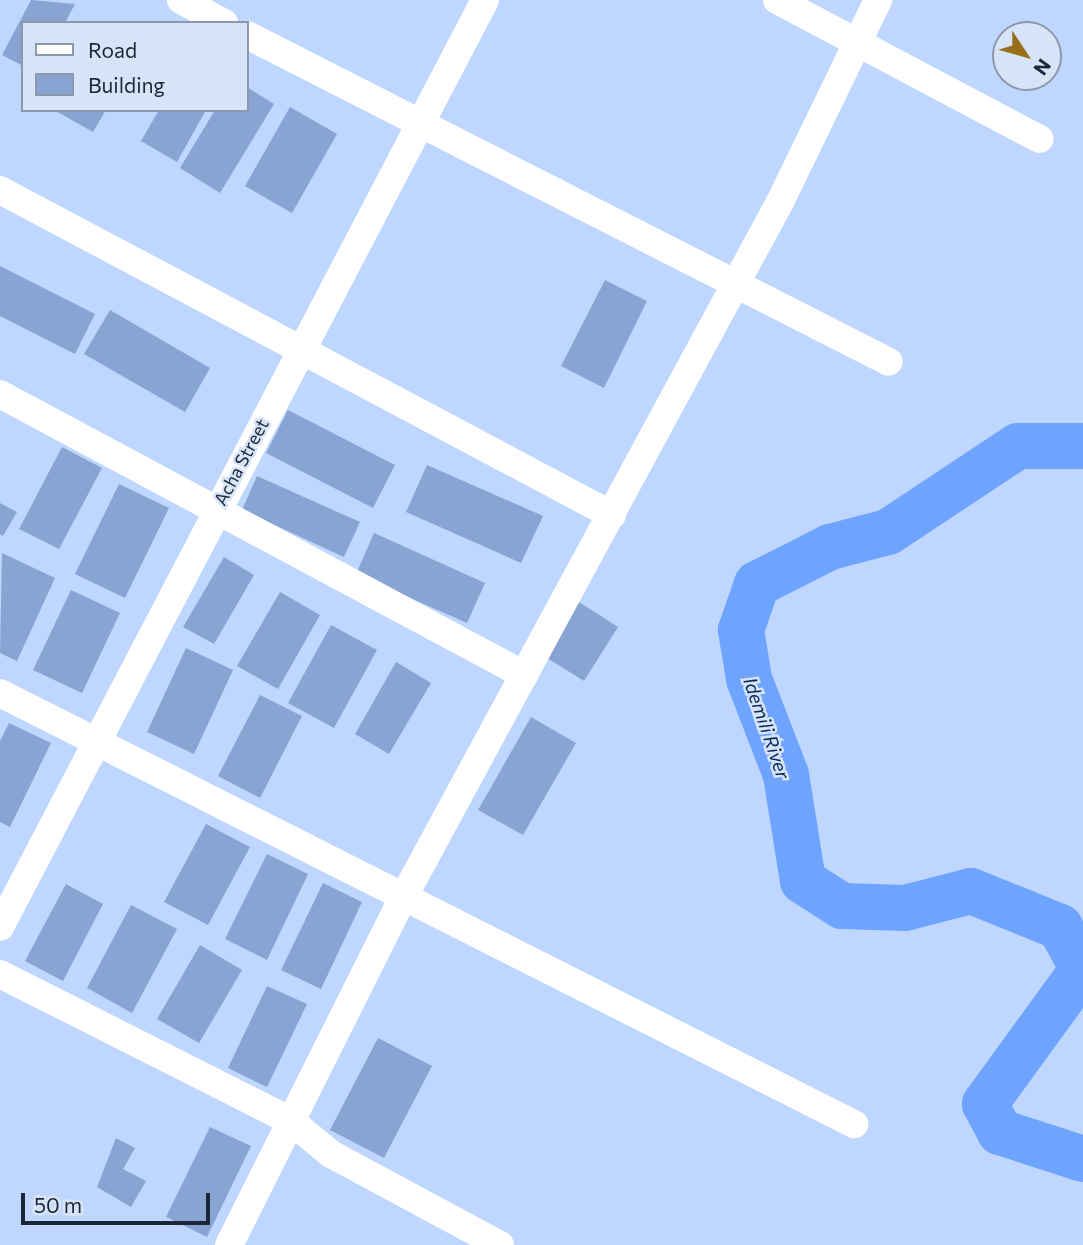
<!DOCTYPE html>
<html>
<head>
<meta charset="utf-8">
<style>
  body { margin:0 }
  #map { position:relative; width:1083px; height:1245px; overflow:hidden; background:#bfd7fe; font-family:Commissioner,sans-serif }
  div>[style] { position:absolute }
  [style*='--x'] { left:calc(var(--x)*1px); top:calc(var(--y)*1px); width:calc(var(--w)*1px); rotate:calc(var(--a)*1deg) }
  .river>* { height:46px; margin:-23px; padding:0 23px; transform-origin:23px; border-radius:23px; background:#6ea3fe }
  .building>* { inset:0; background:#88a4d3 }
  .street>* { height:28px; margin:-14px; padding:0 14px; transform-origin:14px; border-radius:14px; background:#fff }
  span { translate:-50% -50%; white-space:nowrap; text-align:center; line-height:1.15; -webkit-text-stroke:5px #d7e4f7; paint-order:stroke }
  .street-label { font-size:18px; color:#1b2638 }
  .water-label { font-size:19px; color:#06265d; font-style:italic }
  .legend { position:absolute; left:21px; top:21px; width:228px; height:91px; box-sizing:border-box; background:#d7e4f7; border:2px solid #8c98ab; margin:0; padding:9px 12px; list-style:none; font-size:21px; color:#1b2638 }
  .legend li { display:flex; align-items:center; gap:14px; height:35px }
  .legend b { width:35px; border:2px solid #8c98ab }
  .north { position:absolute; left:992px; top:21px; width:70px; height:70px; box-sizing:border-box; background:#d7e4f7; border:2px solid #8c98ab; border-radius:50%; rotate:126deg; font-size:19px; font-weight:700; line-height:28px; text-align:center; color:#1b2638 }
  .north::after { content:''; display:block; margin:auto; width:24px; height:32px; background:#976e19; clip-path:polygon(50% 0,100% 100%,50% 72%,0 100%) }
  .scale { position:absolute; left:21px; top:1193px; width:189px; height:32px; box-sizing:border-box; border:4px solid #1b2638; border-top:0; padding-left:9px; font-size:21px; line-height:24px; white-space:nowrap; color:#1b2638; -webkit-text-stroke:5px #d7e4f7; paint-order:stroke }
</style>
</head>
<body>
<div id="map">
  <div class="river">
    <i style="--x:1083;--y:446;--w:65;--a:180"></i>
    <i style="--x:1018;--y:446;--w:156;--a:146.5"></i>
    <i style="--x:888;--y:532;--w:60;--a:165.5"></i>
    <i style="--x:830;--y:547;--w:82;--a:153.1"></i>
    <i style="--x:757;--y:584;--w:49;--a:109.2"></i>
    <i style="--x:741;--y:630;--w:50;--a:80.7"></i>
    <i style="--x:749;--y:679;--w:103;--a:68.9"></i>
    <i style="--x:786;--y:775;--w:107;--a:80.9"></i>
    <i style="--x:803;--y:881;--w:46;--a:32.7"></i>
    <i style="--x:842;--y:906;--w:63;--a:1.8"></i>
    <i style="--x:905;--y:908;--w:68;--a:-14.4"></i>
    <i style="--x:971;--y:891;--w:96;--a:22"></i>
    <i style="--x:1060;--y:927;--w:48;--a:61.3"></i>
    <i style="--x:1083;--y:969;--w:167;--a:126"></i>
    <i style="--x:985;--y:1104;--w:32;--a:62"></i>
    <i style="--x:1000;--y:1132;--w:87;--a:18"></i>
  </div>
  <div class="building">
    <i style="clip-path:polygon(31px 0,75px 4px,65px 23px,23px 23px,23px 66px,2px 55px)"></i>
    <i style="clip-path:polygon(247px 87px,274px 104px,220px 193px,180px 168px,215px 110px,247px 110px)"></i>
    <i style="clip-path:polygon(290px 107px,337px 134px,292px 213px,245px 186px)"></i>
    <i style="clip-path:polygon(54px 110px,106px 110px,93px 132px)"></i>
    <i style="clip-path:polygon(159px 110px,206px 110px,177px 162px,141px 141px)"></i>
    <i style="clip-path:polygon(0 266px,95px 314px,75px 354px,0 316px)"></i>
    <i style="clip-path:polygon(605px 280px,647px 301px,604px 388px,561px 366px)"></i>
    <i style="clip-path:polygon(110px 310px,210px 368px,185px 412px,84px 354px)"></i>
    <i style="clip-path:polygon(288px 410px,395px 465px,373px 508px,266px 453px)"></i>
    <i style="clip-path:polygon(62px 447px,102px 468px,59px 549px,19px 529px)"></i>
    <i style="clip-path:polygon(427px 465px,543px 516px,521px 563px,406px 512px)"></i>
    <i style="clip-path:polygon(257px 476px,360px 522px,344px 557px,242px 510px)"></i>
    <i style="clip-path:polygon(119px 484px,169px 508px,125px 598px,75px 574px)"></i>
    <i style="clip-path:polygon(0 503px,17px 512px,3px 536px,0 534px)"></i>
    <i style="clip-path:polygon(374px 533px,485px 583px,467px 623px,356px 574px)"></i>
    <i style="clip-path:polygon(2px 553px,55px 578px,17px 661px,0 653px)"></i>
    <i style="clip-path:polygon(224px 557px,254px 575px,214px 644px,183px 627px)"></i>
    <i style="clip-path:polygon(71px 590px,120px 613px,82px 693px,33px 670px)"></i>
    <i style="clip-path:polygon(280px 592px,320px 615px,278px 689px,237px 666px)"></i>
    <i style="clip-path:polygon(579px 602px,618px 627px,584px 681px,544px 656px)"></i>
    <i style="clip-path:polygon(331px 625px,377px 650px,334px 728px,288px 703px)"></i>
    <i style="clip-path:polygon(186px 648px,233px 670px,194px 754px,147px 732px)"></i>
    <i style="clip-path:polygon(396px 662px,431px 683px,389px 754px,355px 734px)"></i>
    <i style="clip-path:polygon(260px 695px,302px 716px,260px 798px,218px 776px)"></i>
    <i style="clip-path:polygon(531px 717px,576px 743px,523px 835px,478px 810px)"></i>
    <i style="clip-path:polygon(9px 723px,51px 743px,10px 827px,0 822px,0 741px)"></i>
    <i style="clip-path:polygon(206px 824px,250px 847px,208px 925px,164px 902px)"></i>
    <i style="clip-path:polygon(267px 854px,308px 874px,267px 960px,225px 939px)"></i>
    <i style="clip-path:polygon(323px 883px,362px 902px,321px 989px,281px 970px)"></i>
    <i style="clip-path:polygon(66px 884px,103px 904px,63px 981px,25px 961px)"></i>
    <i style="clip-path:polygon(131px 905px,177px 929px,132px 1013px,87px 988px)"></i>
    <i style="clip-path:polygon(200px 945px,242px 970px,199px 1043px,157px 1019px)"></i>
    <i style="clip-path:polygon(267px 986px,307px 1004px,267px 1087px,228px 1068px)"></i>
    <i style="clip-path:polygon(378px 1038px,432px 1066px,384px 1158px,330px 1130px)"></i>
    <i style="clip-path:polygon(210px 1127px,251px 1146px,207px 1237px,166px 1217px)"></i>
    <i style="clip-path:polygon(116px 1138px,135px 1148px,123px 1169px,146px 1181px,131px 1207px,97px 1187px)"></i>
  </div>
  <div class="street">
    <i style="--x:181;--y:0;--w:49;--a:28.1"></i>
    <i style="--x:777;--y:0;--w:297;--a:27.9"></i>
    <i style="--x:247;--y:35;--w:720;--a:26.99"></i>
    <i style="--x:0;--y:190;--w:693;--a:27.97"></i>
    <i style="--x:0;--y:394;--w:595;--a:28.2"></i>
    <i style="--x:0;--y:693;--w:957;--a:26.78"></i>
    <i style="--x:0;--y:927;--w:1046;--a:-62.38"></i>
    <i style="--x:0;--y:974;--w:326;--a:26.8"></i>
    <i style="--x:291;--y:1121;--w:52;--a:39.5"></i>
    <i style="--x:331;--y:1154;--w:192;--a:28.3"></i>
    <i style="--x:229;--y:1245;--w:388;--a:-63.4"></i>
    <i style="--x:403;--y:898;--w:792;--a:-61.56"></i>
    <i style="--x:780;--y:202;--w:225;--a:-64.1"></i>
  </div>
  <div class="street-label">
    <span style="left:241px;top:462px;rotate:-62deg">Acha Street</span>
  </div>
  <div class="water-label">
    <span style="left:767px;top:728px;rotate:71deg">Idemili River</span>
  </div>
  <ul class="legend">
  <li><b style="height:9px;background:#fff"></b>Road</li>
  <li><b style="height:19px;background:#88a4d3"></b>Building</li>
  </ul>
  <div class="north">N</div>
  <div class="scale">50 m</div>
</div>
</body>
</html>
